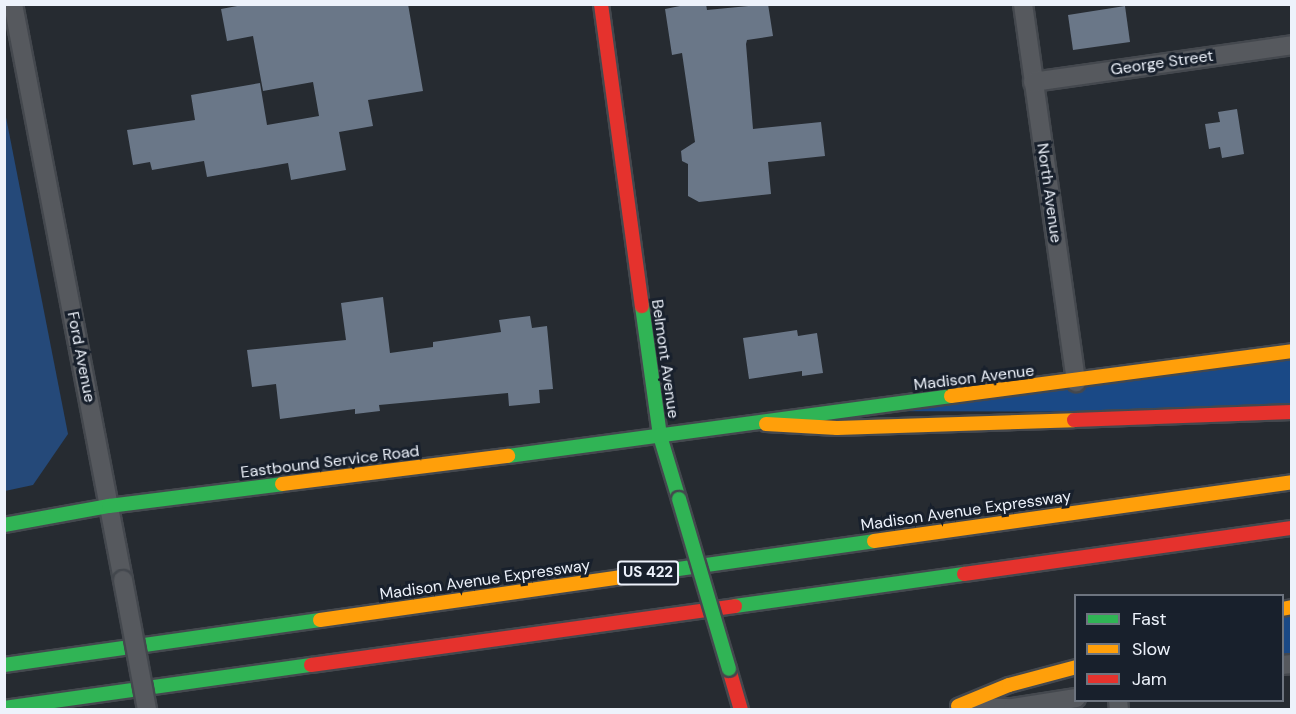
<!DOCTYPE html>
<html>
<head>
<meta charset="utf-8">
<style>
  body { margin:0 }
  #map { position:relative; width:1296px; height:714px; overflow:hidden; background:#262b31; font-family:"DM Sans",sans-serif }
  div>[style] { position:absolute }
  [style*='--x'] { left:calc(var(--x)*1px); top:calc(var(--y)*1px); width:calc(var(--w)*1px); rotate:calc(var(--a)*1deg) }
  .green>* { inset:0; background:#254979 }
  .forest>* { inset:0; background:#1a4986 }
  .building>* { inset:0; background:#6a7788 }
  .roads { filter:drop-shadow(2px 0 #44484e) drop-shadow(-2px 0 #44484e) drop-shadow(0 2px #44484e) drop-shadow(0 -2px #44484e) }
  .street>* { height:18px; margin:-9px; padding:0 9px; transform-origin:9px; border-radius:9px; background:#56595e }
  .fast>* { height:14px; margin:-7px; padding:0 7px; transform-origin:7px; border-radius:7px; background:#30b455 }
  .slow>* { height:14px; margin:-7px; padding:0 7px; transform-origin:7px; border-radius:7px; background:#ff9f0a }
  .jam>* { height:14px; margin:-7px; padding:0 7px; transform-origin:7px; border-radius:7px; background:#e5322d }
  .bridges { filter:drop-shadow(2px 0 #44484e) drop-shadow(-2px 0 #44484e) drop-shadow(0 2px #44484e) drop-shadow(0 -2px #44484e) }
  .street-bridge>* { height:18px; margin:-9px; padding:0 9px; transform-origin:9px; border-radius:9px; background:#56595e }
  .fast-bridge>* { height:14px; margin:-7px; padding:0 7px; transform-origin:7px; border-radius:7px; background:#30b455 }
  span { translate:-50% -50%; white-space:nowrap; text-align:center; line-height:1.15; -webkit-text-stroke:6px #18202c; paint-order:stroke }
  .shield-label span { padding:2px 4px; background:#18202c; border:2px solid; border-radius:4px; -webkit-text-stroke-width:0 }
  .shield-label { font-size:15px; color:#edf2fb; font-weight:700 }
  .street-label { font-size:16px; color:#edf2fb }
  .frame { position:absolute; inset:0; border:6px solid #edf2fb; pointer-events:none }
  .legend { position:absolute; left:1074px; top:594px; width:210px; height:108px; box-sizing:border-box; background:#18202c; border:2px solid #6d747f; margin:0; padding:8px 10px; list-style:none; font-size:18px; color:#edf2fb }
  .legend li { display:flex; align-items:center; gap:12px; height:30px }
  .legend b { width:30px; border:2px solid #6d747f }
</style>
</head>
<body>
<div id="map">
  <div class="green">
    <i style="clip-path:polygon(4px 107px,68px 434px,33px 485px,5px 491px)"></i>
  </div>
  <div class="forest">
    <i style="clip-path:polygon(1291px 351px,1291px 412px,840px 411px)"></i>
    <i style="clip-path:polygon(1291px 607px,1291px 664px,1282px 665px,1282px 609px)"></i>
  </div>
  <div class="building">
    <i style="clip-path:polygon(248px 4px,408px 4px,423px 91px,368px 100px,373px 126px,339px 132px,346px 170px,291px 180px,288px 163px,207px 177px,204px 161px,152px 170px,150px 162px,133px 165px,127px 130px,195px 120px,191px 95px,260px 83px,267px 125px,319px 116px,313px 82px,263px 91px,253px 36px,227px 41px,221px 9px)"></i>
    <i style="clip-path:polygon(690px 4px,706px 4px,707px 10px,768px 4px,773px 36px,747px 40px,746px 44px,753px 129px,821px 122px,825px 156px,768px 162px,771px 194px,699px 202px,688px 196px,688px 164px,682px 161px,681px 151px,695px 142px,682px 53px,672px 55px,665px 9px)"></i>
    <i style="clip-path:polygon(1125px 6px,1130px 42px,1073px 50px,1068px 15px)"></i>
    <i style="clip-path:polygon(1237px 109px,1244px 154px,1222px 158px,1220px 147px,1209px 149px,1205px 124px,1220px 122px,1218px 112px)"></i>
    <i style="clip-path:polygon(383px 297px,390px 353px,433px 347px,433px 342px,501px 332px,499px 320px,530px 316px,532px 328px,547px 326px,553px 389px,539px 390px,540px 403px,509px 406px,508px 393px,379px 405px,380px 411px,355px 414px,355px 409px,280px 419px,276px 384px,252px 387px,247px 350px,346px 340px,341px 303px)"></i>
    <i style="clip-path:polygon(797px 330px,798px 336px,817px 333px,823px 373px,802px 376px,802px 371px,749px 379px,743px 338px)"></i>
  </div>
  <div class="roads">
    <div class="street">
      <i style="--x:13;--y:4;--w:586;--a:79.19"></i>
      <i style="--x:1023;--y:4;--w:382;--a:82"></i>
      <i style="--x:1033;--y:82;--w:262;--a:-8.1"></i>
      <i style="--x:1282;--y:665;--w:10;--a:-6"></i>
      <i style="--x:1118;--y:700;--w:10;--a:84"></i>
      <i style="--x:975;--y:707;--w:38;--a:2"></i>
      <i style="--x:1013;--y:708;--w:64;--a:-9"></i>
    </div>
    <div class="fast">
      <i style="--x:642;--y:306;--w:131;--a:82.1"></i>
      <i style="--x:660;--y:436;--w:66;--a:73.2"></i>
      <i style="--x:508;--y:456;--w:447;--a:-7.7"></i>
      <i style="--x:4;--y:525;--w:107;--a:-10.3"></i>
      <i style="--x:109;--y:506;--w:174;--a:-7.2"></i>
      <i style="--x:629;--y:576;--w:247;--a:-8.1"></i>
      <i style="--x:735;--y:606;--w:231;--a:-8"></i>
      <i style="--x:4;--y:665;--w:319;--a:-8.1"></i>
      <i style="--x:4;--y:708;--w:310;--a:-8"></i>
    </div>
    <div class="slow">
      <i style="--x:951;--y:396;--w:344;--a:-7.5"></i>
      <i style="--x:766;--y:424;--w:71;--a:3.2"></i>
      <i style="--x:837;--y:428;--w:237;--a:-1.9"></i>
      <i style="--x:282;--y:484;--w:228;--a:-7.1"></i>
      <i style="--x:874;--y:541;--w:422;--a:-8"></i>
      <i style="--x:1282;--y:609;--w:10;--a:-11"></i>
      <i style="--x:320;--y:620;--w:312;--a:-8.1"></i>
      <i style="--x:958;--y:706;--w:55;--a:-22.4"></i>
      <i style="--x:1009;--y:685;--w:69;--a:-15"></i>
    </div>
    <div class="jam">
      <i style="--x:601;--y:4;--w:305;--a:82.3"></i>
      <i style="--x:1074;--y:420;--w:218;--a:-2.1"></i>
      <i style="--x:964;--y:574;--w:331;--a:-8"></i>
      <i style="--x:311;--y:665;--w:428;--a:-7.9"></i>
      <i style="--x:729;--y:669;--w:43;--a:73.7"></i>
    </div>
  </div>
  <div class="bridges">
    <div class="street-bridge">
      <i style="--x:123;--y:580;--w:132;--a:79.5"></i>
    </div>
    <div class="fast-bridge">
      <i style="--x:679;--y:499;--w:177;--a:73.6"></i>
    </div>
  </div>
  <div class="shield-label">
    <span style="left:648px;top:573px">US 422</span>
  </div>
  <div class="street-label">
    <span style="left:1162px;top:63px;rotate:-8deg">George Street</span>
    <span style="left:1049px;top:193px;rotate:82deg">North Avenue</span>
    <span style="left:81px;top:357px;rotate:79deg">Ford Avenue</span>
    <span style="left:665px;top:359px;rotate:82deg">Belmont Avenue</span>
    <span style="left:974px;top:378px;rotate:-7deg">Madison Avenue</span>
    <span style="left:330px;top:462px;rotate:-7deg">Eastbound Service Road</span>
    <span style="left:966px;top:511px;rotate:-8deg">Madison Avenue Expressway</span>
    <span style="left:485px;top:580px;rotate:-8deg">Madison Avenue Expressway</span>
  </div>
  <div class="frame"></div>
  <ul class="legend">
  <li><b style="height:8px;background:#30b455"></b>Fast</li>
  <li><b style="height:8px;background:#ff9f0a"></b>Slow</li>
  <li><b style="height:8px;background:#e5322d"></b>Jam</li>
  </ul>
</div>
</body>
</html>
